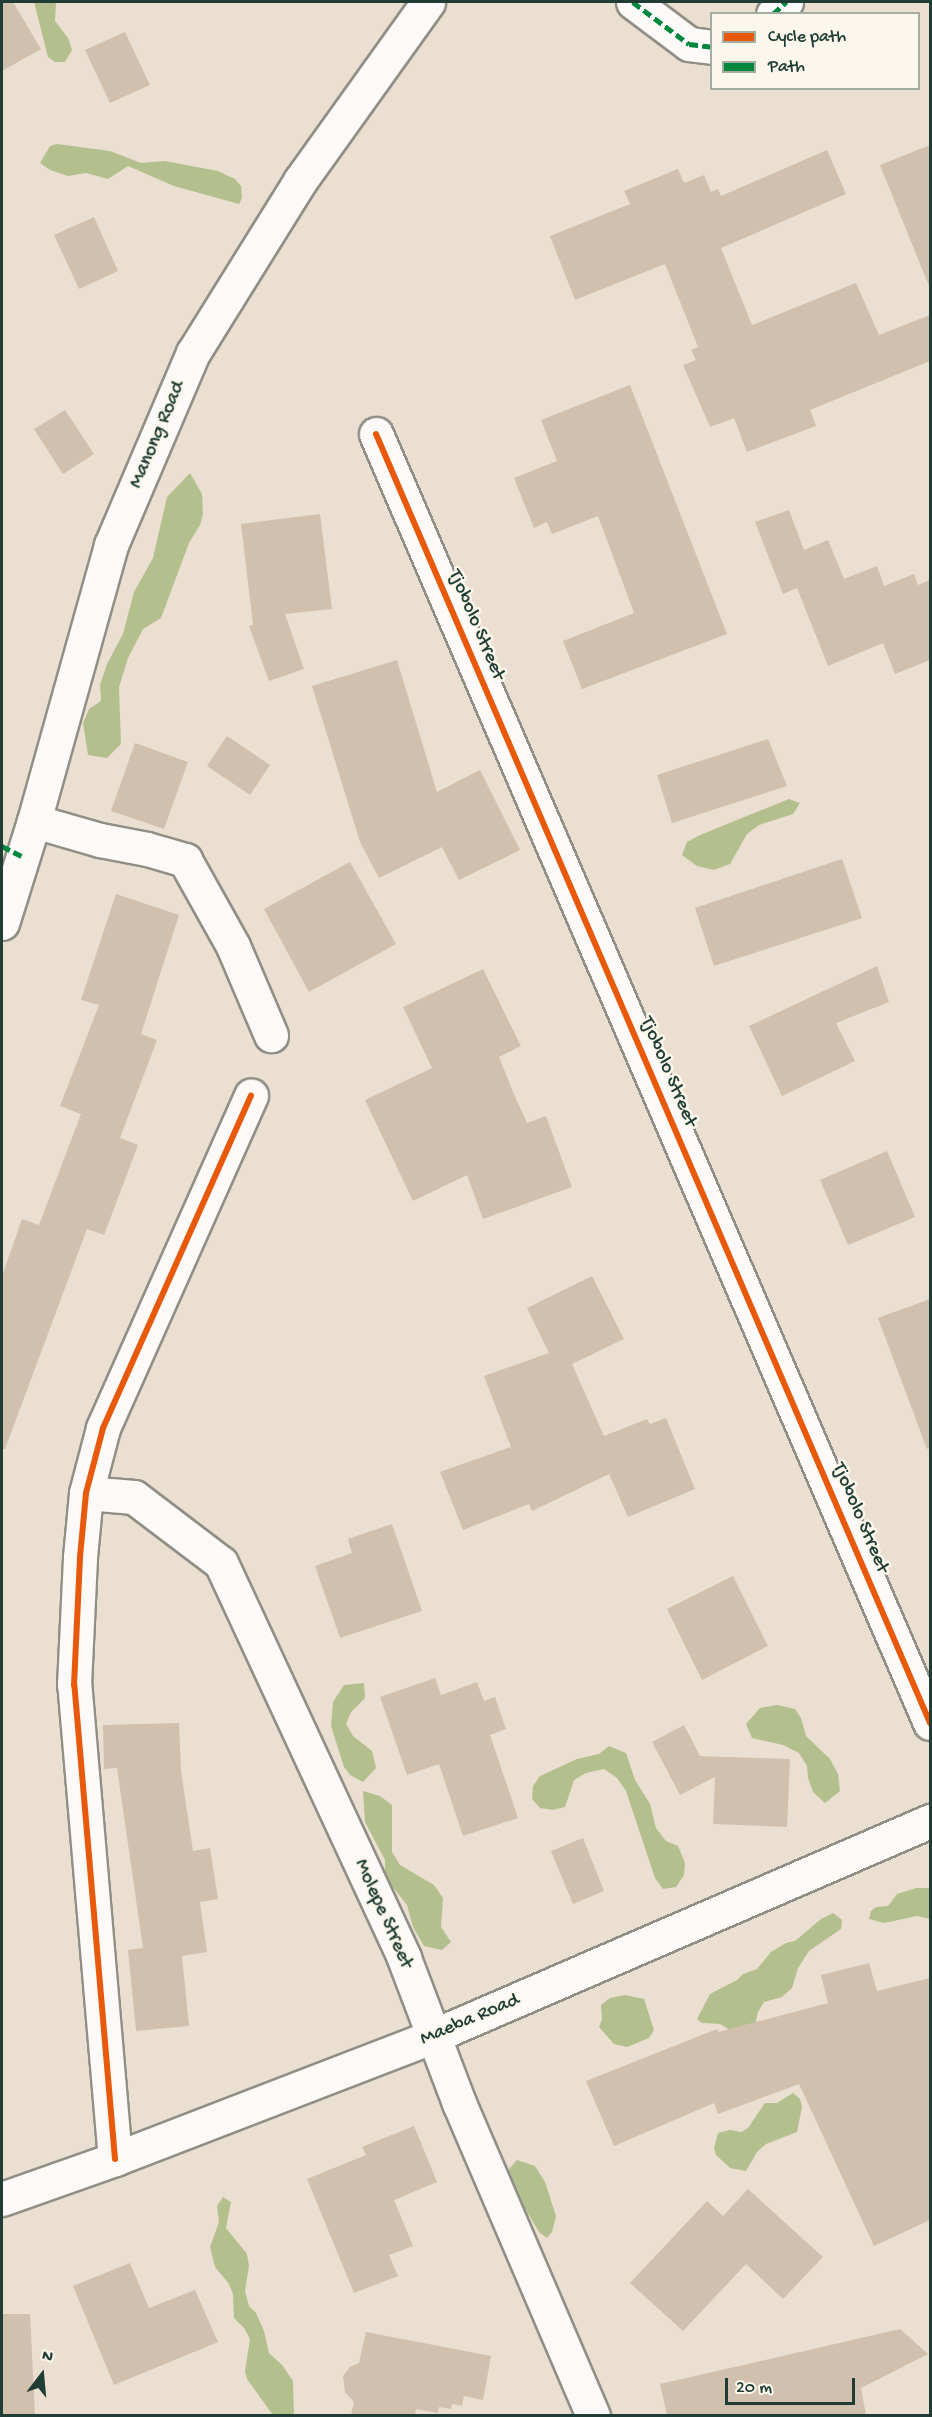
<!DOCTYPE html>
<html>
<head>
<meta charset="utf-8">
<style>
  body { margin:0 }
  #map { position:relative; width:932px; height:2417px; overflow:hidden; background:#eadfd0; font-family:"Gochi Hand",sans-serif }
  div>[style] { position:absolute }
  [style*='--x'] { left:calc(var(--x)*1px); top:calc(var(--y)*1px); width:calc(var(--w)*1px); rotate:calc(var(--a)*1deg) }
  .forest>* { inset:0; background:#b4bf8e }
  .building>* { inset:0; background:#d1c0ae }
  .roads { filter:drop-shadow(2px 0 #908f86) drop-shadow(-2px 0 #908f86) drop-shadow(0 2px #908f86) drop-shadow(0 -2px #908f86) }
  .minor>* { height:33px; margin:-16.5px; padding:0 16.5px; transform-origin:16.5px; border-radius:16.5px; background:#fcfaf8 }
  .quiet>* { height:4.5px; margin-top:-2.25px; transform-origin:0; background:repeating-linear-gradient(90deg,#00873e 0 9px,transparent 0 13.5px) }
  .cycleway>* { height:6px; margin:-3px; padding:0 3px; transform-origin:3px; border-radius:3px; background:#e8590c }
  span { translate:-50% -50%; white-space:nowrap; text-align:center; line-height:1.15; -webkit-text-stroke:5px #fbf7ec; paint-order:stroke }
  .street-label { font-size:20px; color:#1f3d34 }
  .frame { position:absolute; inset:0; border:3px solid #1f3d34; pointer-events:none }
  .legend { position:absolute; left:710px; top:12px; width:210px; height:78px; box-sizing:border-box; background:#fbf7ec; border:2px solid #a3ada2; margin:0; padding:8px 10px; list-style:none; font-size:18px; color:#1f3d34 }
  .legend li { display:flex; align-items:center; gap:12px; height:30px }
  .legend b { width:30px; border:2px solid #a3ada2 }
  .north { position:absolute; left:12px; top:2345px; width:60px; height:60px; -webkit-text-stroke:4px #fbf7ec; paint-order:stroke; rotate:16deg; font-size:16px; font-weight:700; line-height:24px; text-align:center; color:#1f3d34 }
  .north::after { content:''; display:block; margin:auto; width:21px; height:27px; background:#1f3d34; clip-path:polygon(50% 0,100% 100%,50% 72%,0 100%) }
  .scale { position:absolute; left:725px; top:2378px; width:130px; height:27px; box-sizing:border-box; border:3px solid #1f3d34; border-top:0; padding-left:8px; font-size:18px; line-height:21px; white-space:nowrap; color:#1f3d34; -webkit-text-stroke:4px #fbf7ec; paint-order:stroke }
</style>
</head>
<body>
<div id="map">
  <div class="forest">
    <i style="clip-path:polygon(34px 2px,56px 2px,55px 21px,68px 38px,72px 50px,65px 62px,55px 62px,48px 57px)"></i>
    <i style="clip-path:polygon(57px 144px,110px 151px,141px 163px,165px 161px,218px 171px,235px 179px,241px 186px,242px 198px,239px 204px,174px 186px,128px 166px,108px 179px,86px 173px,68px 176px,50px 170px,40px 163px,50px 146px)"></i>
    <i style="clip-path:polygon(190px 473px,202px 494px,203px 514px,200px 525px,189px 543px,161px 618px,143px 629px,128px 658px,119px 687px,121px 744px,107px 758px,88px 755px,83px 723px,89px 709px,101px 701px,100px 685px,107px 664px,123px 634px,134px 592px,153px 558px,167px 497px)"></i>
    <i style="clip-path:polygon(789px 799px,800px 803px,793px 814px,759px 825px,747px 834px,730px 864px,714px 870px,697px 866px,682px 855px,687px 842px,700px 835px)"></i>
    <i style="clip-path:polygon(364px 1683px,365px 1698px,351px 1712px,346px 1724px,353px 1736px,372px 1751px,376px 1768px,363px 1782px,350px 1775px,344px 1767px,331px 1726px,333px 1702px,344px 1685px)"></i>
    <i style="clip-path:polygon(777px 1705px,795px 1709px,801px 1718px,806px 1736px,830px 1759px,838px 1774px,840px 1791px,825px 1803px,813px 1792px,808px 1778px,807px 1766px,799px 1753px,783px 1745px,752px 1738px,746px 1724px,760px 1708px)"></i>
    <i style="clip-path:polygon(609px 1746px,626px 1753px,635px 1780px,650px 1804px,656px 1828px,666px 1841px,678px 1846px,685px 1863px,684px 1875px,676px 1887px,663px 1889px,655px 1878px,626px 1791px,617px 1778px,604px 1769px,586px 1773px,574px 1780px,565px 1807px,553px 1810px,540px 1808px,532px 1799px,533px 1786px,540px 1776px,577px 1759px,599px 1754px)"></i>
    <i style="clip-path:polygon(363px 1791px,380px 1796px,392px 1805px,392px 1852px,400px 1865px,434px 1885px,443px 1898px,441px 1927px,451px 1942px,442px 1950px,424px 1946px,413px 1927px,407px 1905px,385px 1877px,385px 1860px,365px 1822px)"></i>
    <i style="clip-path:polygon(916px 1888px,930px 1888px,930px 1919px,917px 1916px,884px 1923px,869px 1919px,871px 1911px,876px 1907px,888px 1906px,897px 1894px)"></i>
    <i style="clip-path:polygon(833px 1913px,842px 1920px,841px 1929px,809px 1951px,798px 1968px,792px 1988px,782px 1997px,764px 2002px,758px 2012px,755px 2025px,730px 2030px,720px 2024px,702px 2023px,697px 2019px,710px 1994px,737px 1980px,743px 1974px,757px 1969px,771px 1952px,786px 1943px,795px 1941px,821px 1919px)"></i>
    <i style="clip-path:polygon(625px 1995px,644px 1999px,654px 2030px,649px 2038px,627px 2047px,614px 2044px,599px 2027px,602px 2019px,601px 2005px,610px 1998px)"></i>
    <i style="clip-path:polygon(793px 2093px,800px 2099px,802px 2107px,797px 2132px,766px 2144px,757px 2152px,746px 2171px,730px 2168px,716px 2155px,714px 2148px,718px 2133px,730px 2130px,741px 2132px,748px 2128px,765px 2103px,777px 2103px)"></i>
    <i style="clip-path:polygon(517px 2160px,535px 2166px,545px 2182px,556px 2216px,552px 2232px,547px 2238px,539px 2232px,524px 2207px,505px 2188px,509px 2169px)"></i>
    <i style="clip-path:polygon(223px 2197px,231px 2202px,226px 2228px,247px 2254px,249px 2266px,245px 2291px,249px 2306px,256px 2313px,264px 2331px,269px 2353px,282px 2365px,293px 2381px,294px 2415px,273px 2415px,247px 2379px,245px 2371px,250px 2339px,244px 2328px,234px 2318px,233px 2294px,229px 2284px,215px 2267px,210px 2247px,219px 2222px,217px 2206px)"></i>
  </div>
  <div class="building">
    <i style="clip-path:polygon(2px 2px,13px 2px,41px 49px,2px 71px)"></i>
    <i style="clip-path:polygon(125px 32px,150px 85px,110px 103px,85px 50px)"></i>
    <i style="clip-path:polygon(930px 145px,930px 286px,929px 286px,880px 165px)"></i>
    <i style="clip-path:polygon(827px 150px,846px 194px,721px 248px,752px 325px,856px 283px,879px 335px,930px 315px,930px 361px,810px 410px,816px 426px,747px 452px,734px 418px,710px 427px,683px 365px,696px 360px,691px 350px,698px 347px,665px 264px,575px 300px,550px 236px,630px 204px,624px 191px,678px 169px,684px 183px,704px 175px,711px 192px,718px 189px,721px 196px)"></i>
    <i style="clip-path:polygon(94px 217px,118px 271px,79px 289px,54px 235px)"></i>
    <i style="clip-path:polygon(630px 385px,727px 634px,582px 689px,563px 641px,634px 613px,598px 516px,552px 534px,547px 522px,534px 528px,514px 478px,557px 461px,541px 420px)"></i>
    <i style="clip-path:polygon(65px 410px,94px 454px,63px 474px,34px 429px)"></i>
    <i style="clip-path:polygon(789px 510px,804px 550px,828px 540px,844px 579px,877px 566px,884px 586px,914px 574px,918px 585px,930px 580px,930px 660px,895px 674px,883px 643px,828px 666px,797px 588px,783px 594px,755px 522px)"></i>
    <i style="clip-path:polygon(320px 514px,332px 609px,285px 614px,304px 669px,269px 681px,249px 626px,253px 625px,241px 524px)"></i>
    <i style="clip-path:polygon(397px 660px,437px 792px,480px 770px,520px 850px,459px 880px,442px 847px,379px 878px,360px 842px,312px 686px)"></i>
    <i style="clip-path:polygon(227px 736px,270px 765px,250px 795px,207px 766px)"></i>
    <i style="clip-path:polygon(768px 739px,787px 786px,672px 823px,657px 775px)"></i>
    <i style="clip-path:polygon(135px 743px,188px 762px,164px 829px,111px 811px)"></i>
    <i style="clip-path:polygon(842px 859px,862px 918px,714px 966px,695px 908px)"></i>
    <i style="clip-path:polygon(350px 862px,396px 944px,309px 992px,264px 909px)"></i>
    <i style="clip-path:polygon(116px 894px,179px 915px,141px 1034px,157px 1040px,120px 1138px,138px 1145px,104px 1235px,87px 1229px,5px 1449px,2px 1449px,2px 1276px,22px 1219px,39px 1225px,81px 1114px,60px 1106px,99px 1005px,81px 1000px)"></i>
    <i style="clip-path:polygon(877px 966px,889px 1002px,836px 1023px,855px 1061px,782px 1096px,749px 1026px)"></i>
    <i style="clip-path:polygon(483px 969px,521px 1046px,499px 1057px,513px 1092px,527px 1123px,546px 1116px,572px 1187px,483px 1219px,467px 1175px,413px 1201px,365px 1100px,432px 1068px,403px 1007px)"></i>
    <i style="clip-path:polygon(887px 1151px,915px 1217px,848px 1245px,820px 1180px)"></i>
    <i style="clip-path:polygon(592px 1276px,624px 1339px,572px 1364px,604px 1436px,647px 1419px,650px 1424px,666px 1418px,695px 1489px,628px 1517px,609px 1474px,532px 1511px,529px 1504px,463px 1530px,440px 1472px,511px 1447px,484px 1376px,549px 1353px,527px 1308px)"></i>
    <i style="clip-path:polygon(930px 1299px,930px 1448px,927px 1449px,878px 1318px)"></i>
    <i style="clip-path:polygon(392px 1524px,422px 1611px,340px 1638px,315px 1566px,352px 1553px,348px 1539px)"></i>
    <i style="clip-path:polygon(733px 1576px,768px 1646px,702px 1680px,667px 1609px)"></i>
    <i style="clip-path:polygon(435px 1678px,441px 1695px,477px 1682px,484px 1701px,495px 1697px,506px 1729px,490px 1735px,518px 1818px,463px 1836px,439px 1764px,407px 1775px,380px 1697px)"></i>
    <i style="clip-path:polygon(179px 1723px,181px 1771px,193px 1851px,210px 1848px,218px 1899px,200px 1902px,207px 1952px,182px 1956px,189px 2026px,136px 2031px,128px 1950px,143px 1948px,117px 1768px,104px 1769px,103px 1725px)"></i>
    <i style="clip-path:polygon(684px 1725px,700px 1756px,790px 1759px,787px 1827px,713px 1824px,715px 1777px,680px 1795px,652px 1742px)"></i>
    <i style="clip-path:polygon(583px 1838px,604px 1891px,573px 1904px,551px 1851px)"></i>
    <i style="clip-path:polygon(869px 1963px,877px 1991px,930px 1978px,930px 2220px,874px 2246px,799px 2084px,718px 2114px,714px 2103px,614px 2146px,586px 2081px,717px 2029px,718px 2032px,828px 2003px,821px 1975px)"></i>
    <i style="clip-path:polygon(414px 2126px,437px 2182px,394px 2200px,413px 2246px,389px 2255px,398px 2276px,354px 2293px,307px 2179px,366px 2155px,362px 2147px)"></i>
    <i style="clip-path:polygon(748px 2189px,823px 2257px,783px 2299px,746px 2264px,683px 2331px,630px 2283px,707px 2201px,723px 2216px)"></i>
    <i style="clip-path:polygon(130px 2263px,149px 2308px,195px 2290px,218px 2342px,114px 2385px,73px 2286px)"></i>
    <i style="clip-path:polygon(2px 2314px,30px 2314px,35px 2415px,2px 2415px)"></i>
    <i style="clip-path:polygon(900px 2329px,928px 2354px,861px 2388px,866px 2415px,667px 2415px,660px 2384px)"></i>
    <i style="clip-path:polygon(366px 2332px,491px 2356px,483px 2400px,464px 2396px,462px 2406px,452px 2404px,451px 2409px,439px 2407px,438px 2413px,416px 2409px,415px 2415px,351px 2415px,354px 2402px,345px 2392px,343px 2376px,350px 2367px,359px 2363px)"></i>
  </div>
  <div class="roads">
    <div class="minor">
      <i style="--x:633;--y:2;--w:70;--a:36.9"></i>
      <i style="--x:689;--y:44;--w:23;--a:7"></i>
      <i style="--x:773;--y:14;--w:18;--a:-43"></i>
      <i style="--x:376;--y:434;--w:1403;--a:66.74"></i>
      <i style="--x:34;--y:821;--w:69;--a:16.1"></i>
      <i style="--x:100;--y:840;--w:48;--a:10.8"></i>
      <i style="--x:147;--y:849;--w:40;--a:16"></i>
      <i style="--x:185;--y:860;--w:98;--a:60.8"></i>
      <i style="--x:233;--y:946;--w:97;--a:66.9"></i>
      <i style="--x:2;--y:923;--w:107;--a:-72.6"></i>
      <i style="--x:34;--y:821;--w:287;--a:-74.4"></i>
      <i style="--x:111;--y:545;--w:209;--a:-66.9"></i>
      <i style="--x:193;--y:353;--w:203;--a:-58.1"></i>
      <i style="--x:300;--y:181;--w:220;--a:-54.4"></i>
      <i style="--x:86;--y:1493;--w:48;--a:4.8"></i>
      <i style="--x:134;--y:1497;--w:109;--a:37.2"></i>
      <i style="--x:221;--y:1563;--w:435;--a:65.1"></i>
      <i style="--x:404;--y:1958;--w:155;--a:69.2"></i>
      <i style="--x:459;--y:2103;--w:340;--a:66.8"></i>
      <i style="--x:115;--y:2159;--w:476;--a:-94.9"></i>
      <i style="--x:74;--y:1685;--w:128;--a:-87.3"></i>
      <i style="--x:80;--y:1557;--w:64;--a:-84.6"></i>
      <i style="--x:86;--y:1493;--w:67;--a:-75.3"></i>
      <i style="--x:103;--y:1428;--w:364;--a:-66"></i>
      <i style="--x:2;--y:2199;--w:120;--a:-19.5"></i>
      <i style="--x:115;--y:2159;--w:341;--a:-21.1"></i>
      <i style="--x:433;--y:2036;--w:542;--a:-23.39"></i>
    </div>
  </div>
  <div class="quiet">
    <i style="--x:633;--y:2;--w:70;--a:36.9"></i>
    <i style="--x:689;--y:44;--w:23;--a:7"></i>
    <i style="--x:773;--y:14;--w:18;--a:-43"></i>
    <i style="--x:2;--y:846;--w:22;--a:27"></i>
  </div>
  <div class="cycleway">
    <i style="--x:376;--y:434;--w:1403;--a:66.74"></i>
    <i style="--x:115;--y:2159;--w:476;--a:-94.9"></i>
    <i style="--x:74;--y:1685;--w:128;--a:-87.3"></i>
    <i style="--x:80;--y:1557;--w:64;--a:-84.6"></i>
    <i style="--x:86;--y:1493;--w:67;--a:-75.3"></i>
    <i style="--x:103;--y:1428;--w:364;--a:-66"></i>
  </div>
  <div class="street-label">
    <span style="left:158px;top:435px;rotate:-67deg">Manong Road</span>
    <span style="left:476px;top:625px;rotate:67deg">Tjobolo Street</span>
    <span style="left:668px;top:1072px;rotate:67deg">Tjobolo Street</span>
    <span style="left:860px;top:1518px;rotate:67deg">Tjobolo Street</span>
    <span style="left:383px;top:1914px;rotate:66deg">Molepe Street</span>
    <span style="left:470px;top:2020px;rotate:-23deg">Maeba Road</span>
  </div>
  <div class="frame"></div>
  <ul class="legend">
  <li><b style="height:8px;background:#e8590c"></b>Cycle path</li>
  <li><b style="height:8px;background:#00873e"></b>Path</li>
  </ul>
  <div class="north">N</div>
  <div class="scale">20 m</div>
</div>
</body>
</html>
